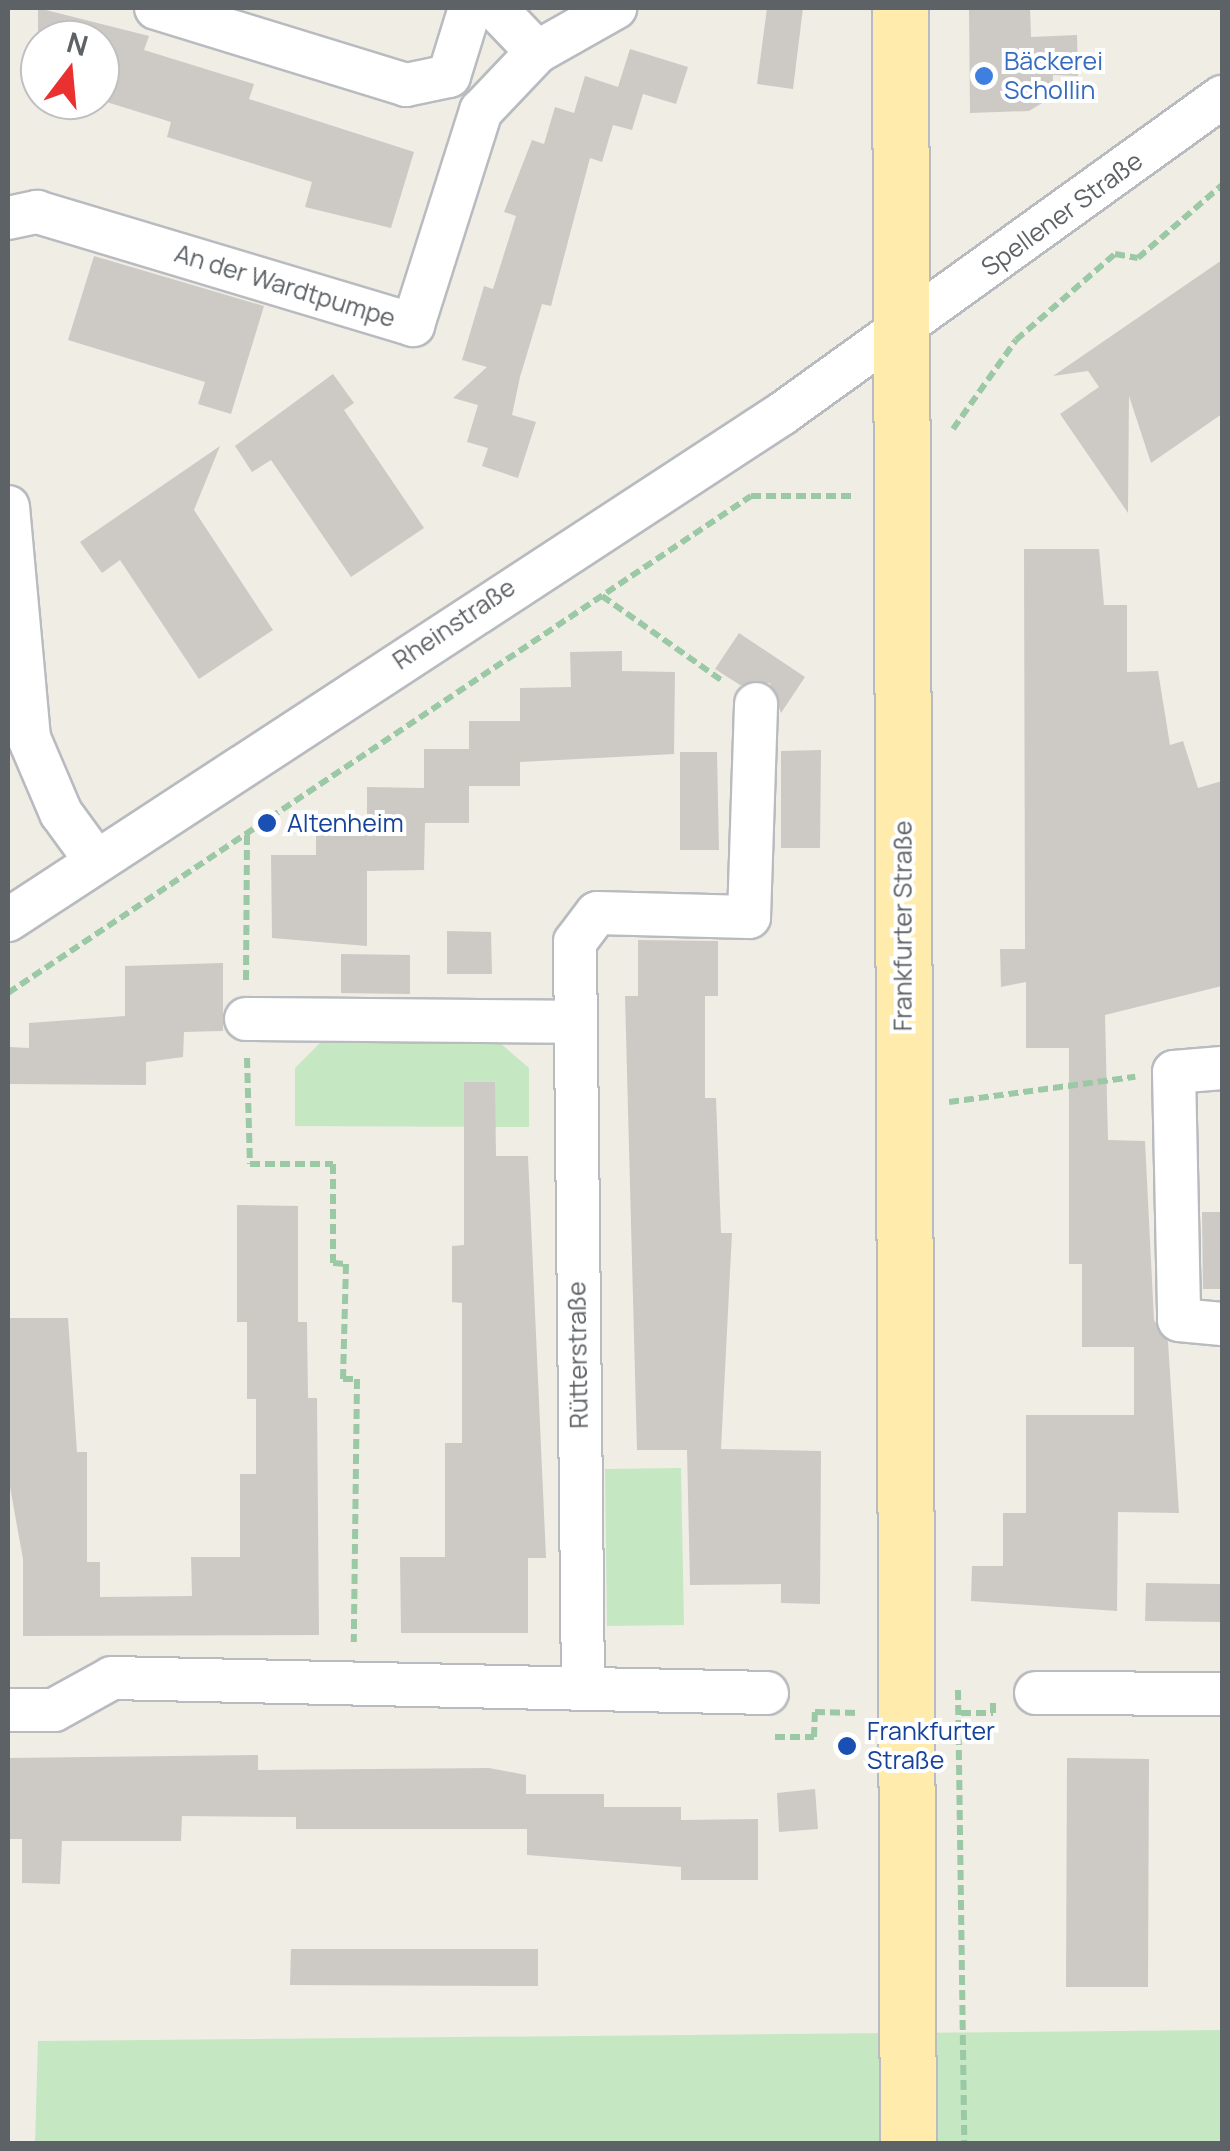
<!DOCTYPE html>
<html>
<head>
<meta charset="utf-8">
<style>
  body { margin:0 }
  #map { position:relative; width:1230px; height:2151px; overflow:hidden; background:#f0ede5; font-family:Manrope,sans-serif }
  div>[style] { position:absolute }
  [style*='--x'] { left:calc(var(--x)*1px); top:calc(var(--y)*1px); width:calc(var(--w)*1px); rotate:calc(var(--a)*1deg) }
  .green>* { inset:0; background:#c5e7c2 }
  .building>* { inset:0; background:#cdc9c5 }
  .path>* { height:6px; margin-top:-3px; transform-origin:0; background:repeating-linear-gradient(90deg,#9bc8a5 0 10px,transparent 0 15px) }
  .roads { filter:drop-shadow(2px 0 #b8bbbf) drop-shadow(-2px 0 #b8bbbf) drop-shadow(0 2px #b8bbbf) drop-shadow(0 -2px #b8bbbf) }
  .minor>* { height:42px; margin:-21px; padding:0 21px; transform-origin:21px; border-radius:21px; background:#fff }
  .major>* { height:55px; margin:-27.5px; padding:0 27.5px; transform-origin:27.5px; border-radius:27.5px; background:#ffebab }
  .dots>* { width:28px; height:28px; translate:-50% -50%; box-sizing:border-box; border:5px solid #fff; border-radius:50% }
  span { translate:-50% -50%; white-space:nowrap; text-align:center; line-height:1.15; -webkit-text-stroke:8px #fff; paint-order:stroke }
  .shop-label { font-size:25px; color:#366cbe }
  .left { translate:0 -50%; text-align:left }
  .street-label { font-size:25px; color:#5d6266 }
  .transit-label { font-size:25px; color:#164399 }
  .frame { position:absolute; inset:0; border:10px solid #5d6266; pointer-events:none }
  .north { position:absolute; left:20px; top:20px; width:100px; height:100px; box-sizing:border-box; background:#fff; border:2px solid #bec0c2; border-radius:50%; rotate:16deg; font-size:28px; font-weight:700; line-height:40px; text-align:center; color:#5d6266 }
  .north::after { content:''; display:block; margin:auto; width:35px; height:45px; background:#eb3030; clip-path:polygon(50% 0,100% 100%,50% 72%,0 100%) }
</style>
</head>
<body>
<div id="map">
  <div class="green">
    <i style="clip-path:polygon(321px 1042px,500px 1043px,529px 1068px,529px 1127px,295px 1126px,295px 1068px)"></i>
    <i style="clip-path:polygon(681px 1468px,684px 1625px,607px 1626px,605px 1469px)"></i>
    <i style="clip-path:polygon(1222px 2030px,1222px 2143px,35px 2144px,38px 2041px)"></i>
  </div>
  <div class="building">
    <i style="clip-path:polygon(38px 8px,149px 36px,144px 50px,254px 84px,249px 99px,414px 152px,391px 228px,305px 207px,312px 182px,167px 137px,171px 122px,100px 100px,100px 40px,40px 40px,38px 75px)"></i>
    <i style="clip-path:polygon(767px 8px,803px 8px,793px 89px,757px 84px)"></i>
    <i style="clip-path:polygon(969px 8px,1030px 8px,1031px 37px,1077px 35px,1078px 76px,1053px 75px,1052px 97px,1029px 111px,970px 113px)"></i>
    <i style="clip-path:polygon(630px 49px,688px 67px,676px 104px,643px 94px,632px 130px,613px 125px,602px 162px,590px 158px,551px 306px,542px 304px,520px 377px,512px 415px,536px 422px,518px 478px,482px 466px,488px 448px,467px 442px,478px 405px,453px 398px,487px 367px,462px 360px,484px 286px,493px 289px,516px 216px,504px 212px,532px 140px,544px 144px,555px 107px,574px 113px,585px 76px,618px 87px)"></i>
    <i style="clip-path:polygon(94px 256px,264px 306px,231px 414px,198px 404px,205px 382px,68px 340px)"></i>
    <i style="clip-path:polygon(1222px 260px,1222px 414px,1151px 463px,1129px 396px,1128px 513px,1060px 414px,1099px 387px,1088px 371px,1053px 376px)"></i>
    <i style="clip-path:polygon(333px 374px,354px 403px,344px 410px,424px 528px,351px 577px,271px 460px,252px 472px,235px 446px)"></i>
    <i style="clip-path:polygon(220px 446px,194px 510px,273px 630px,199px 679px,120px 560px,102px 573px,80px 542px)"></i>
    <i style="clip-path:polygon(1024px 549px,1099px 549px,1104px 605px,1127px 605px,1127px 672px,1158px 671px,1170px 745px,1183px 741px,1198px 788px,1222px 781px,1222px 986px,1105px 1015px,1108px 1140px,1145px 1141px,1154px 1320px,1168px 1342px,1179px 1513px,1118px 1512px,1117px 1611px,971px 1601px,972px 1566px,1003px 1566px,1003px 1513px,1026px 1513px,1026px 1415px,1134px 1415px,1134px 1347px,1082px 1347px,1082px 1264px,1069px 1264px,1069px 1048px,1026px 1048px,1026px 982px,1001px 987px,1000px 949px,1025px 949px)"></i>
    <i style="clip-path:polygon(739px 633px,805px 677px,781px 713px,770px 683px,740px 685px,715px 669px)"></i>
    <i style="clip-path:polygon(622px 651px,622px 671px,675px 672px,674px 754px,520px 762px,520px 786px,469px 786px,469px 823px,425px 823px,424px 870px,367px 871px,367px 946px,272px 938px,271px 855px,316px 855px,316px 820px,367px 819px,367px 787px,424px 788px,424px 749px,469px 749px,469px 721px,520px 721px,520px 688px,571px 687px,570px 652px)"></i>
    <i style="clip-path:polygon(821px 750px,820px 848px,781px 848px,781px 751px)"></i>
    <i style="clip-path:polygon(680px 752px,717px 752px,719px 850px,680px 850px)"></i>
    <i style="clip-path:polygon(447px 931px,491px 932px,492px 974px,447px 974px)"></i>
    <i style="clip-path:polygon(638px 940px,718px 941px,718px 996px,705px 996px,705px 1098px,716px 1098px,721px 1233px,732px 1233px,721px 1449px,821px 1451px,820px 1604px,781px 1603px,781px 1584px,690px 1585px,687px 1450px,637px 1450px,625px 996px,638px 996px)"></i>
    <i style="clip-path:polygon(341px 954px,410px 955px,410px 994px,341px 993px)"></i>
    <i style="clip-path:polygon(223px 963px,223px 1031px,184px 1032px,183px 1057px,146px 1062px,146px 1085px,10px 1084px,10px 1047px,29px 1048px,29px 1023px,125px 1016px,125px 966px)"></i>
    <i style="clip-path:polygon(464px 1082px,495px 1082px,496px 1156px,528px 1156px,546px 1558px,528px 1558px,528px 1633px,401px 1633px,400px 1557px,445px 1557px,445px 1443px,462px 1443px,462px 1303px,452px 1302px,452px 1246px,464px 1245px)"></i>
    <i style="clip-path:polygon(237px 1205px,298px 1206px,298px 1322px,307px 1322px,308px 1398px,317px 1398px,319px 1635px,23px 1636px,23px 1559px,8px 1476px,8px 1318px,68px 1318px,77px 1452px,87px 1452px,87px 1562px,100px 1562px,100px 1597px,192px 1596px,191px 1557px,240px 1557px,240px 1474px,256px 1474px,256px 1399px,247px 1399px,247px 1322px,237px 1322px)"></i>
    <i style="clip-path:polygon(1202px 1212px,1222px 1212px,1222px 1289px,1203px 1289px)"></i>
    <i style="clip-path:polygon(1146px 1583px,1222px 1584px,1222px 1622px,1145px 1621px)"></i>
    <i style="clip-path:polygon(258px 1755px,258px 1770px,489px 1768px,526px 1775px,526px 1794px,604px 1794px,604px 1807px,681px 1807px,681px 1820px,758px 1819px,758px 1880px,681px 1880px,681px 1867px,527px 1855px,527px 1829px,296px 1829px,296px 1817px,182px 1816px,181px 1841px,62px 1841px,60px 1884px,22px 1883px,22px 1839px,8px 1839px,8px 1758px)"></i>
    <i style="clip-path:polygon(1067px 1758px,1149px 1759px,1148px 1987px,1066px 1987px)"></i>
    <i style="clip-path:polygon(815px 1789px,818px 1829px,779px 1832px,777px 1793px)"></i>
    <i style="clip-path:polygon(291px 1949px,538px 1949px,538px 1986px,290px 1985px)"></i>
  </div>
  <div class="path">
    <i style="--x:953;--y:429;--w:109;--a:-54.7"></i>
    <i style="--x:1016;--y:340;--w:131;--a:-41"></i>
    <i style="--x:1115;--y:254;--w:23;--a:10"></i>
    <i style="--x:1138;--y:258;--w:111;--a:-41"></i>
    <i style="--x:602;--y:596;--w:149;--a:35.2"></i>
    <i style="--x:246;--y:980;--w:147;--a:-89.6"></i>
    <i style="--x:8;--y:993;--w:894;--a:-33.78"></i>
    <i style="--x:751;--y:496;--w:104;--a:0"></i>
    <i style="--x:247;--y:1058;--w:106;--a:88.4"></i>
    <i style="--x:250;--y:1164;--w:83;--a:0"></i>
    <i style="--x:333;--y:1164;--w:99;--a:90"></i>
    <i style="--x:333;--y:1263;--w:13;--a:4"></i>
    <i style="--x:346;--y:1264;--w:115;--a:91.5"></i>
    <i style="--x:343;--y:1379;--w:14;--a:0"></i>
    <i style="--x:357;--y:1379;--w:263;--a:90.7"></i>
    <i style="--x:949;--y:1102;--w:188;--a:-7.7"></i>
    <i style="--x:958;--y:1690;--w:454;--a:89.2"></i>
    <i style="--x:961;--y:1713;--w:32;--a:0"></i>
    <i style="--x:993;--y:1713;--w:11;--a:-90"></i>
    <i style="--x:775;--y:1737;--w:39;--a:0"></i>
    <i style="--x:814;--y:1737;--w:25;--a:-88"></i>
    <i style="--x:815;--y:1712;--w:44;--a:1.3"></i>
  </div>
  <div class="roads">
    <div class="minor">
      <i style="--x:156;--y:8;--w:262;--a:17.1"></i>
      <i style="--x:406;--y:85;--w:44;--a:-11.8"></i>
      <i style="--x:495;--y:8;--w:61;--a:46.3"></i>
      <i style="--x:449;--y:76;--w:71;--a:-72.8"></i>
      <i style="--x:8;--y:218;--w:30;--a:-12"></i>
      <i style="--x:37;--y:212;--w:393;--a:16.7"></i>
      <i style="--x:413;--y:325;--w:225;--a:-72.4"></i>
      <i style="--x:481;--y:111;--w:81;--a:-46.5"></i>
      <i style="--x:537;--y:52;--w:90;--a:-29.4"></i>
      <i style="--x:8;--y:507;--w:232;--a:84.8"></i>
      <i style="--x:29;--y:738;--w:82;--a:66.9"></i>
      <i style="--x:61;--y:813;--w:59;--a:53.9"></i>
      <i style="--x:8;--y:920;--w:926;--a:-33.19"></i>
      <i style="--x:783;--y:413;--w:541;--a:-35.75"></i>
      <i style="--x:246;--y:1019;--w:327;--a:0.5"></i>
      <i style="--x:1222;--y:1068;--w:48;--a:175.2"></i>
      <i style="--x:1174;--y:1072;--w:248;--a:88.8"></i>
      <i style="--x:1179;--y:1320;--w:43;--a:5.3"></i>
      <i style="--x:583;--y:1687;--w:745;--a:-90.62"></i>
      <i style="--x:575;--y:942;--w:36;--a:-53"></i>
      <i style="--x:597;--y:913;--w:152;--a:1.5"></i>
      <i style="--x:749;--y:917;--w:213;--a:-88.1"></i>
      <i style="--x:1036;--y:1693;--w:186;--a:0.3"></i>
      <i style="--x:8;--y:1710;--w:46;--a:0"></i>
      <i style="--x:54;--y:1710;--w:66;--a:-28.9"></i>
      <i style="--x:112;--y:1678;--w:655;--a:1.31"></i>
    </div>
    <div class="major">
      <i style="--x:900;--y:8;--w:2136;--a:89.79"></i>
    </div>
  </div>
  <div class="dots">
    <i style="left:984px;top:76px;background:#3f7fe0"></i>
    <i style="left:267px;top:823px;background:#1a4fb4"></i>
    <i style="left:847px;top:1746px;background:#1a4fb4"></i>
  </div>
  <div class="shop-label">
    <span class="left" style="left:1004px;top:76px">Bäckerei<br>Schollin</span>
  </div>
  <div class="street-label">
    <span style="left:1062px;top:214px;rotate:-36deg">Spellener Straße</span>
    <span style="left:285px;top:286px;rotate:17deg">An der Wardtpumpe</span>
    <span style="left:454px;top:624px;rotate:-34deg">Rheinstraße</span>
    <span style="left:903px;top:926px;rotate:-90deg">Frankfurter Straße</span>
    <span style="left:578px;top:1355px;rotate:-91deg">Rütterstraße</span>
  </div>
  <div class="transit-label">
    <span class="left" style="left:287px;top:823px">Altenheim</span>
    <span class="left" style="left:867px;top:1746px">Frankfurter<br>Straße</span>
  </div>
  <div class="frame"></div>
  <div class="north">N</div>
</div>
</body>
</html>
